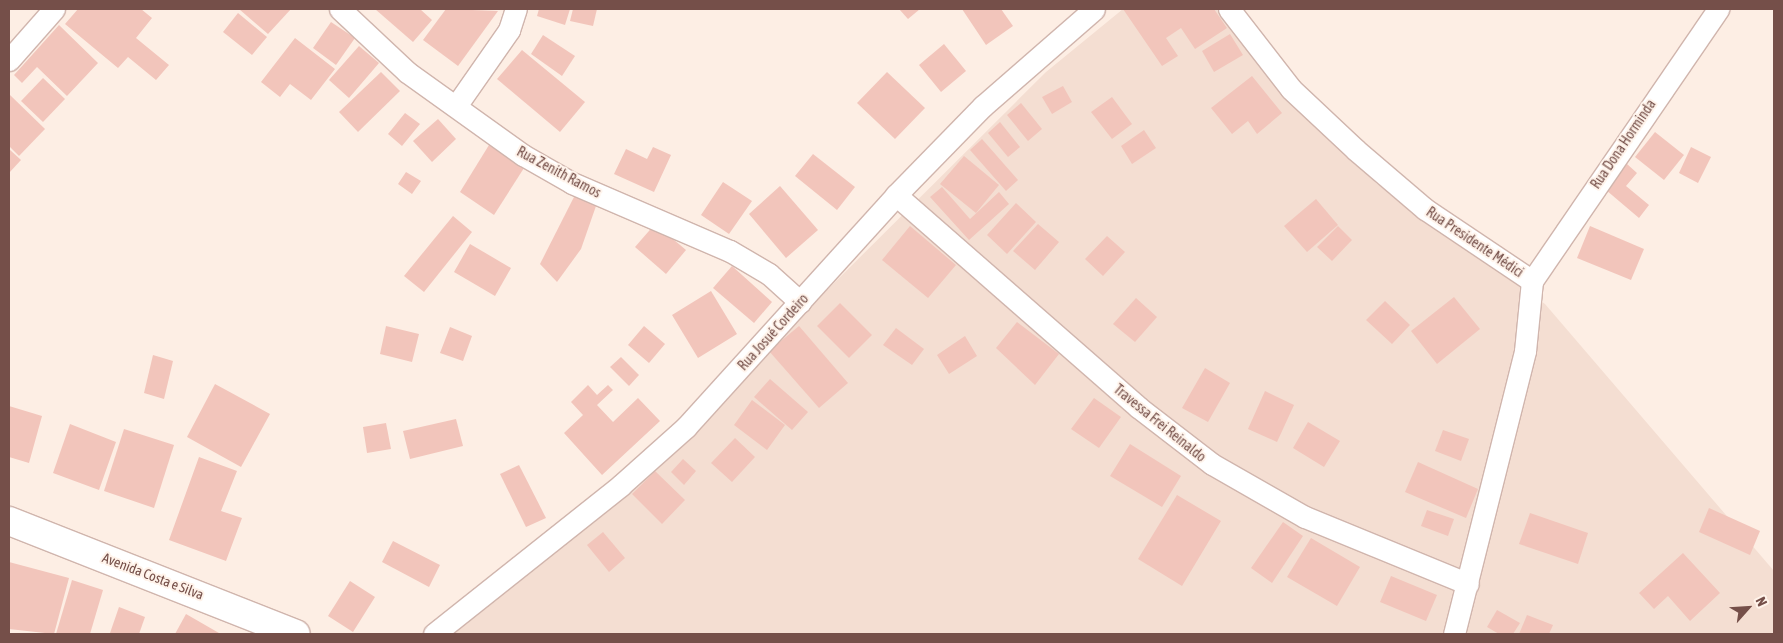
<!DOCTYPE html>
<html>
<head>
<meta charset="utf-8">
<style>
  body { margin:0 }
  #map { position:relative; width:1783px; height:643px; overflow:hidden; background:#fdeee4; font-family:"Asap Condensed",sans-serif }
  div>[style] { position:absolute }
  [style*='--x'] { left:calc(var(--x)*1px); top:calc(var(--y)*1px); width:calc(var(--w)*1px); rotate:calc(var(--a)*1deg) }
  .residential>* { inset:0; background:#f4ded2 }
  .building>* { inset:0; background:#f2c5bb }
  .roads { filter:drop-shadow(1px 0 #d0b5ad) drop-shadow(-1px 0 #d0b5ad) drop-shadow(0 1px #d0b5ad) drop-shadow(0 -1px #d0b5ad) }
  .street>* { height:21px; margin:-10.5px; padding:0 10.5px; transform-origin:10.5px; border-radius:10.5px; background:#fff }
  .secondary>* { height:28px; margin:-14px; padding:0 14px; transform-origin:14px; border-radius:14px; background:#fff }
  span { translate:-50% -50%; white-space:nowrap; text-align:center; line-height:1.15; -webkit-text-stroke:4px #fff3ea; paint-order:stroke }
  .street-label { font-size:14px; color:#754f49 }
  .frame { position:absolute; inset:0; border:10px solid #754f49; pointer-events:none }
  .north { position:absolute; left:1723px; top:583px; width:50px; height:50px; -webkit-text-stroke:4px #fff3ea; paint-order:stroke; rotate:64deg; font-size:14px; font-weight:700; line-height:20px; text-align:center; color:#754f49 }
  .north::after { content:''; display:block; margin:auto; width:18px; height:22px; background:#754f49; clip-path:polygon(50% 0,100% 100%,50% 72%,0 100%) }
</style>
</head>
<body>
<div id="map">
  <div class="residential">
    <i style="clip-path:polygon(1123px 9px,1232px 9px,1281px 89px,1377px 184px,1545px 304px,1774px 571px,1774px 634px,432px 634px,634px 481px,725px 400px,809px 308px,1046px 72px)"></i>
  </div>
  <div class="building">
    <i style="clip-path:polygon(78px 9px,141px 9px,152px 18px,136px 38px,169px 65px,156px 80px,128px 57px,118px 68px,65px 24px)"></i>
    <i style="clip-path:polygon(239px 9px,291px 9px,268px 34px)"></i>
    <i style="clip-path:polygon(375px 9px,420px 9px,432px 20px,413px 42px)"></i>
    <i style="clip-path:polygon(446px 9px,498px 11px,458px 66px,423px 40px)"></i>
    <i style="clip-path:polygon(539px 9px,570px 9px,565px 25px,537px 16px)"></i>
    <i style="clip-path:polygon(573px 9px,597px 9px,593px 26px,570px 21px)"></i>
    <i style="clip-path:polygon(899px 9px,920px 9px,908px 19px)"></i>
    <i style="clip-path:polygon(962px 9px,1001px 9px,1013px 26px,986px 45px)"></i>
    <i style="clip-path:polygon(1123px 9px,1214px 9px,1227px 28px,1195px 49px,1181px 28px,1166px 38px,1178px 56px,1162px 66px)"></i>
    <i style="clip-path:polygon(238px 13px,267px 37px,252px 55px,223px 32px)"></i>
    <i style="clip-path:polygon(331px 22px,355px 38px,336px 65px,313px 48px)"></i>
    <i style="clip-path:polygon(59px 25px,98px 63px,67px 96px,37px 67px,22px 83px,14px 75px)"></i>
    <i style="clip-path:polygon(1230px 34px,1243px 55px,1214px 72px,1202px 51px)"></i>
    <i style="clip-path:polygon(543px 35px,575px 56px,562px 76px,531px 54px)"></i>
    <i style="clip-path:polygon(295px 38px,335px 69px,311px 100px,290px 84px,280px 97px,261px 82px)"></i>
    <i style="clip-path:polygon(944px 44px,966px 71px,941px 92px,919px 65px)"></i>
    <i style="clip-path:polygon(359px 46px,379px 63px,349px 98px,329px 80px)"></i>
    <i style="clip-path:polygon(522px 50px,585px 102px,560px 132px,497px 79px)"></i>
    <i style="clip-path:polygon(381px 72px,400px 91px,358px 132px,339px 112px)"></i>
    <i style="clip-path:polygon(887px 72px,925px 108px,895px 139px,857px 103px)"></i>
    <i style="clip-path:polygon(1252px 76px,1282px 113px,1257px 134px,1248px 121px,1232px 134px,1211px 108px)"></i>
    <i style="clip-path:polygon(43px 78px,65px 99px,43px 122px,21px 101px)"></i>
    <i style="clip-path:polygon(1063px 86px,1072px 102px,1052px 114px,1042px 97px)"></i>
    <i style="clip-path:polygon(9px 94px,45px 129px,19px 156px,9px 146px)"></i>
    <i style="clip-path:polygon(1112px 97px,1132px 124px,1112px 139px,1091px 112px)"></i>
    <i style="clip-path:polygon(1021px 103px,1042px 129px,1028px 141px,1007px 115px)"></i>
    <i style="clip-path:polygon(405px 113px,420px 124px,402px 146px,388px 134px)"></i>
    <i style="clip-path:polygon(438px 119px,456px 139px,432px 162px,413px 141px)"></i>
    <i style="clip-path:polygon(1000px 122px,1020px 147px,1008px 157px,988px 133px)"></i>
    <i style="clip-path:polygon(1144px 130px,1156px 148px,1132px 164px,1121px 146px)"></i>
    <i style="clip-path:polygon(1655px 132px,1684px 155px,1664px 180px,1635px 157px)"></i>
    <i style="clip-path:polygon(982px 139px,1018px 180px,1006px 191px,970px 150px)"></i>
    <i style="clip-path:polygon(489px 145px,524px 168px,494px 215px,460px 192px)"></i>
    <i style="clip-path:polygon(653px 147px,671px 155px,654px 192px,614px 174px,626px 149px,647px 159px)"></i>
    <i style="clip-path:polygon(1691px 147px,1711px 157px,1698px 183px,1679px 173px)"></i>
    <i style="clip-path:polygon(9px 149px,21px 160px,9px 173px)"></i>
    <i style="clip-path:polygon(813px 154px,855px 187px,837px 210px,795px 176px)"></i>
    <i style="clip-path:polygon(964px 156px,999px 185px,976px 213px,940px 184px)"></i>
    <i style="clip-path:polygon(1627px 164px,1637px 173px,1626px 186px,1649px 205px,1639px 218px,1606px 190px)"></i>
    <i style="clip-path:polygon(406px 172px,421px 181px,412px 194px,398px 184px)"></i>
    <i style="clip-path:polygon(723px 182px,752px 201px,729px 234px,701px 215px)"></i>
    <i style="clip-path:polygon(780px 186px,818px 230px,786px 258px,749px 214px)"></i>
    <i style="clip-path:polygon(942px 187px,970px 219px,999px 192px,1009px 204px,969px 240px,930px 197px)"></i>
    <i style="clip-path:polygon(575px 195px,596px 206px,581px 249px,557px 282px,540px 264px)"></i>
    <i style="clip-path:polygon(1316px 199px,1338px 225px,1307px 252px,1284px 226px)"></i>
    <i style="clip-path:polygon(1016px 203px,1036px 222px,1007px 254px,987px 235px)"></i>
    <i style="clip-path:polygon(453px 216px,472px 232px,424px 292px,404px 276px)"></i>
    <i style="clip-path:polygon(655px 224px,686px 250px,666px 274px,635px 247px)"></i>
    <i style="clip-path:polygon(1038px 224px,1059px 242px,1035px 270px,1013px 251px)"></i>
    <i style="clip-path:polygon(910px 226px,956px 265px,928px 298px,882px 260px)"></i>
    <i style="clip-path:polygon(1338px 226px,1352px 240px,1332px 261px,1317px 247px)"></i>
    <i style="clip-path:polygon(1590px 226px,1644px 249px,1631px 280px,1577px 258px)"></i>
    <i style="clip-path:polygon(1107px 236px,1125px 252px,1103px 276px,1085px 259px)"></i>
    <i style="clip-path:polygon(470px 244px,511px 268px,495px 296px,454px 272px)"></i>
    <i style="clip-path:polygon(732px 266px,772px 302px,754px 323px,713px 288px)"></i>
    <i style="clip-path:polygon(711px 291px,737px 334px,698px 358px,672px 315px)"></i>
    <i style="clip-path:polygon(1454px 297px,1480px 329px,1437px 364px,1411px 331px)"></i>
    <i style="clip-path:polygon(1136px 298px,1157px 317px,1135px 342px,1113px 324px)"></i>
    <i style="clip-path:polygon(1385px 301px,1410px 325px,1392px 344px,1366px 320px)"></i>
    <i style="clip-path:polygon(840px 303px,872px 335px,849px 358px,817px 326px)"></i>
    <i style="clip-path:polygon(1017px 322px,1059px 354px,1035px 385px,996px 348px)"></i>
    <i style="clip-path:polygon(386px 326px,419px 334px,412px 362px,380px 354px)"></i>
    <i style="clip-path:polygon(644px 326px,665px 344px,649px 363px,628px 345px)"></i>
    <i style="clip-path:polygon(799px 326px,848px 383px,819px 408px,769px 351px)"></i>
    <i style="clip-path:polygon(450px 327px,472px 336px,463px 361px,440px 353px)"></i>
    <i style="clip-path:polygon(896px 328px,924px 349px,912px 365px,883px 345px)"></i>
    <i style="clip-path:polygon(965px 336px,977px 356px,949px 374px,937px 355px)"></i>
    <i style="clip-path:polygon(153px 355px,173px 361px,164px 399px,144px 393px)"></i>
    <i style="clip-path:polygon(621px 357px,639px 375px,629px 386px,610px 367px)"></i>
    <i style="clip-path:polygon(1205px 368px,1230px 383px,1208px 422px,1182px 408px)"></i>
    <i style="clip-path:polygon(770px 379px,808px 412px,792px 430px,754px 397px)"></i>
    <i style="clip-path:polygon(215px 384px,270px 414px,241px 467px,187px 437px)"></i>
    <i style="clip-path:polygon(588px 385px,597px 395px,608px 385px,613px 390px,597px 405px,613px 422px,638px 398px,660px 421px,602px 475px,564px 433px,583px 415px,571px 402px)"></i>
    <i style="clip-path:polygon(1265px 391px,1294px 405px,1277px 442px,1248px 429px)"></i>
    <i style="clip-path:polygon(1094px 398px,1121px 417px,1099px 448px,1071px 429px)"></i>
    <i style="clip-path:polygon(752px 400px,785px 425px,767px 450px,734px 425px)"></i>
    <i style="clip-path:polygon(9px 406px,42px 416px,29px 463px,9px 457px)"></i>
    <i style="clip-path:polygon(456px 419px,463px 446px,410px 459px,403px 431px)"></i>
    <i style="clip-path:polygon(1308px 422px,1340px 441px,1324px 467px,1293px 448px)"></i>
    <i style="clip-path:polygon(386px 423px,391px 449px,367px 453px,363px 427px)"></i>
    <i style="clip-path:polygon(70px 424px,116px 442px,99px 490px,53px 473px)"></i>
    <i style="clip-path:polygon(124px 429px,174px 445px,154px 508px,104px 491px)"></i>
    <i style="clip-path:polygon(1443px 430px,1469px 439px,1461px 461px,1435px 451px)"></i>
    <i style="clip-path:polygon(735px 438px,755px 457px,732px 482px,711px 463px)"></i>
    <i style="clip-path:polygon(1130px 444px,1181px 476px,1162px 507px,1110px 476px)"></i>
    <i style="clip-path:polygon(199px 457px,237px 471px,221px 511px,242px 518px,226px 561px,169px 540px)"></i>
    <i style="clip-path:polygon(683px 459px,696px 471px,684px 485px,671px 472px)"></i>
    <i style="clip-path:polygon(1418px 462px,1478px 489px,1466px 518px,1405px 492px)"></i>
    <i style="clip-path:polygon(519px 465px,546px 518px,526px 527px,500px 474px)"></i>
    <i style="clip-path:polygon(655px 471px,685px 500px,662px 524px,632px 494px)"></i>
    <i style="clip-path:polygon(1177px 495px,1221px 521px,1182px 586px,1138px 559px)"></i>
    <i style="clip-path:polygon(1709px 508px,1760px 531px,1750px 555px,1699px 532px)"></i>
    <i style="clip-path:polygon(1427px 510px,1454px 519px,1448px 536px,1421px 526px)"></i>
    <i style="clip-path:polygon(1530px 513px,1588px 533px,1578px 564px,1519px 544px)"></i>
    <i style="clip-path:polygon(1283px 522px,1303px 536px,1272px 583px,1251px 568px)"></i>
    <i style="clip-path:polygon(603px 532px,625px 558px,609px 572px,587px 545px)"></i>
    <i style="clip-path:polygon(1311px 538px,1360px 567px,1337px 606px,1287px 577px)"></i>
    <i style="clip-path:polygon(393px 541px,440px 565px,429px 587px,382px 562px)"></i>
    <i style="clip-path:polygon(1683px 553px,1720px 593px,1690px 621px,1668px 596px,1654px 609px,1639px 593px)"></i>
    <i style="clip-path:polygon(9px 562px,69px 578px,54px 634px,9px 629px)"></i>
    <i style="clip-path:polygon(1391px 576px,1437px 595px,1426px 621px,1380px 602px)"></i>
    <i style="clip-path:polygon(72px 580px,103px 590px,90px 634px,56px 634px)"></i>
    <i style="clip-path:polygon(350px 581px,375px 597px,353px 632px,328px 616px)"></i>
    <i style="clip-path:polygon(119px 607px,145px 617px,139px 634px,110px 633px)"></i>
    <i style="clip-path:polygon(1497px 610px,1520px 623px,1513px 634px,1499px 634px,1487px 627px)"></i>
    <i style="clip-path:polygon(186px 614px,219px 633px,218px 634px,175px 634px)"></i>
    <i style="clip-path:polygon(1527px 615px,1553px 625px,1549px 634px,1519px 634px)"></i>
  </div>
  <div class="roads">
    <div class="street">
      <i style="--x:340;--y:9;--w:92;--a:43.2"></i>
      <i style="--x:407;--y:72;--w:143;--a:35.6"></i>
      <i style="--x:523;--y:155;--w:56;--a:29.7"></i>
      <i style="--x:572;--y:183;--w:172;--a:23.3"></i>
      <i style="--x:730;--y:251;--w:45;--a:30.5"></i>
      <i style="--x:769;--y:274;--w:42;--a:42.1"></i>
      <i style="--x:1229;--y:9;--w:101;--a:52.2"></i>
      <i style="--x:1291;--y:89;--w:89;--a:43.2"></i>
      <i style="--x:1356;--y:150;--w:91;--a:40.5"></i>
      <i style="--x:1425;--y:209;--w:129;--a:33.9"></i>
      <i style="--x:9;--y:60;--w:68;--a:-48.6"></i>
      <i style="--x:456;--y:106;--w:93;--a:-55.1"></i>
      <i style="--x:509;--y:30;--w:22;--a:-72"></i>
      <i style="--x:896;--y:195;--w:322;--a:41.2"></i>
      <i style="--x:1138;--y:407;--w:93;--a:37.6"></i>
      <i style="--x:1212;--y:464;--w:107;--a:29.7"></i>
      <i style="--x:1305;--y:517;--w:176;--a:22.3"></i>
      <i style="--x:434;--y:634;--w:239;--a:-38.5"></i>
      <i style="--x:621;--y:485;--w:87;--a:-41.7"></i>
      <i style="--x:686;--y:427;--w:313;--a:-47.8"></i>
      <i style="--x:896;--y:195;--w:124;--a:-45.7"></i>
      <i style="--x:983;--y:106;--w:147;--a:-41.1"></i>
      <i style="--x:1454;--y:634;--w:292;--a:-75.9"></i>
      <i style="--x:1525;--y:351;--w:70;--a:-84.3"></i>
      <i style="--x:1532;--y:281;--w:330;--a:-55.6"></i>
    </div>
    <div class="secondary">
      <i style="--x:9;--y:521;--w:308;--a:21.5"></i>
    </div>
  </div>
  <div class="street-label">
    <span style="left:1623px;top:144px;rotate:-56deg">Rua Dona Horminda</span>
    <span style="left:559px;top:172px;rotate:28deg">Rua Zenith Ramos</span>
    <span style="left:1475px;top:242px;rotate:34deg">Rua Presidente Médici</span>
    <span style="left:773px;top:332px;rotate:-48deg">Rua Josué Cordeiro</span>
    <span style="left:1160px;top:423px;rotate:39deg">Travessa Frei Reinaldo</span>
    <span style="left:153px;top:576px;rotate:21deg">Avenida Costa e Silva</span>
  </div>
  <div class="frame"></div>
  <div class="north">N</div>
</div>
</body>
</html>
